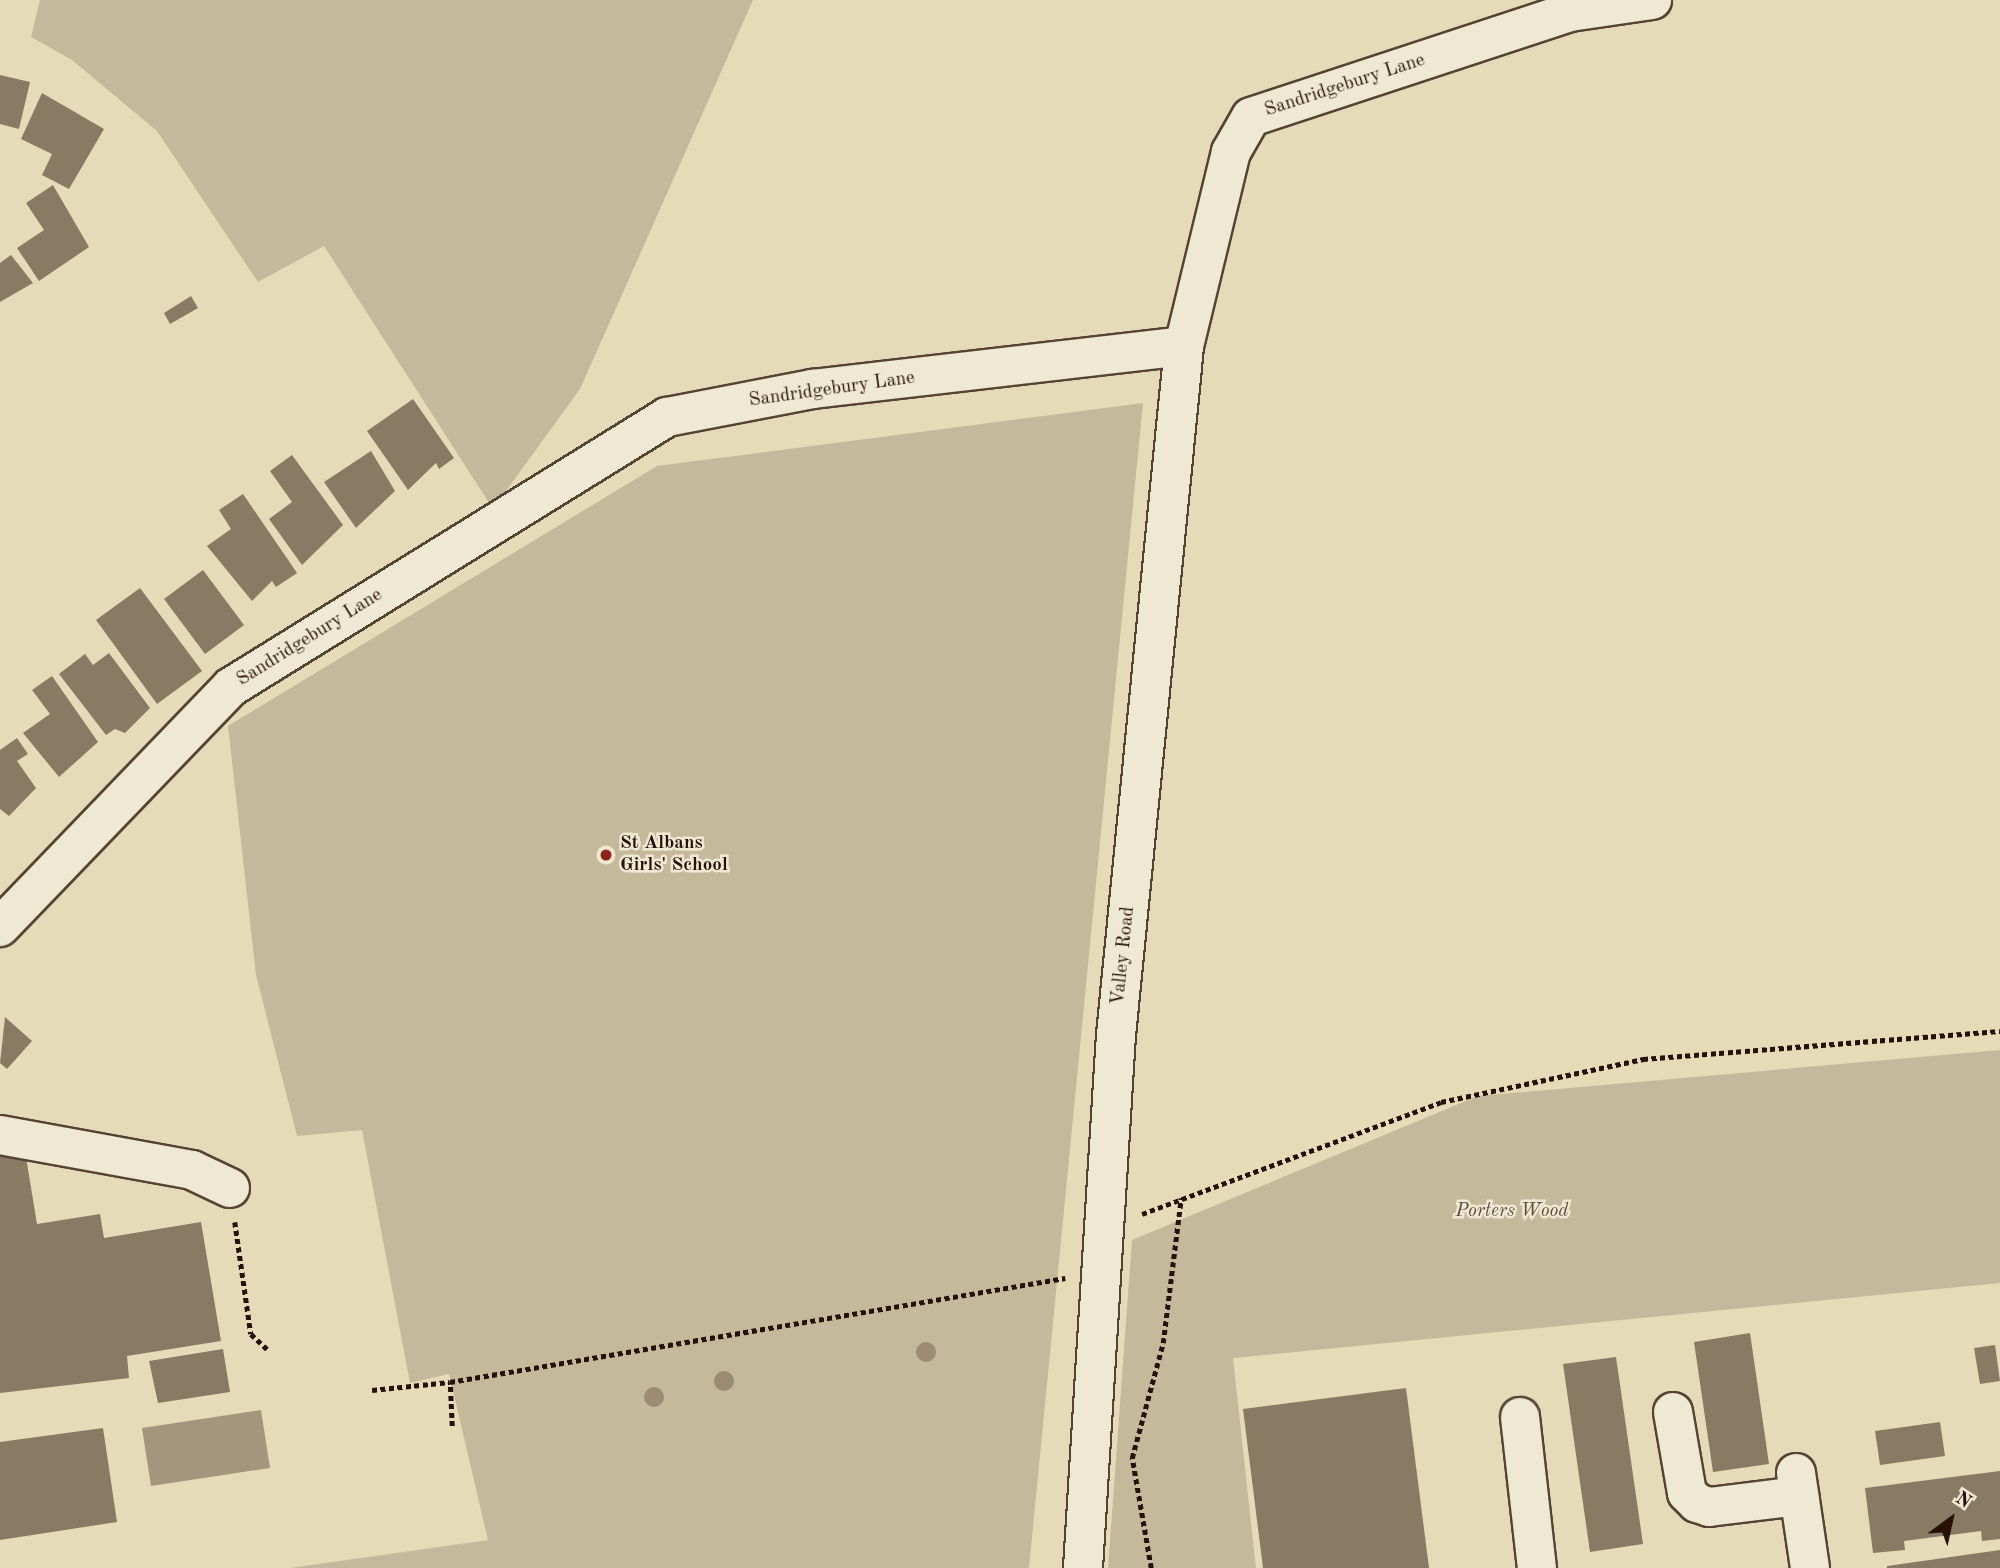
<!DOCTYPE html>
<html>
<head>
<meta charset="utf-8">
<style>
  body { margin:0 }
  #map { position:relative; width:2000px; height:1568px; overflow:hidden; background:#e6dbb9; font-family:"Old Standard TT",serif }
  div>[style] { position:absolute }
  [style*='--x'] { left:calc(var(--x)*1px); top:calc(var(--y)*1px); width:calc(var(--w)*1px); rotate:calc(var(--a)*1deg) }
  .green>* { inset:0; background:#c5b99b }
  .water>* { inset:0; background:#a4967c }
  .building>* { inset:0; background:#897a63 }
  .path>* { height:4.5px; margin-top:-2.25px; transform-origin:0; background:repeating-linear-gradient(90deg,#251106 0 5px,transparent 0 8.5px) }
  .roads { filter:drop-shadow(2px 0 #543) drop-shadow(-2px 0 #543) drop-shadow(0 2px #543) drop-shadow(0 -2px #543) }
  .minor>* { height:38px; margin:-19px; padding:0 19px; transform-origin:19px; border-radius:19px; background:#efe8d2 }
  .trees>* { width:20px; height:20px; margin:-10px; border-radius:50%; background:#9b8c73 }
  .dots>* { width:19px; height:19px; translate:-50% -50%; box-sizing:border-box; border:4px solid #efe8d2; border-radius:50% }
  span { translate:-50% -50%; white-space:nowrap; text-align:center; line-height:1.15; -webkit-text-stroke:5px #efe8d2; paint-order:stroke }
  .street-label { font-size:19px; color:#251106 }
  .poi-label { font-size:19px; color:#251106; font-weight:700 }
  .left { translate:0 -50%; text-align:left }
  .park-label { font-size:19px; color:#5d4c3a; font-style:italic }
  .north { position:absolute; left:1916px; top:1484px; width:70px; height:70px; -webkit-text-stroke:5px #efe8d2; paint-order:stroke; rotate:33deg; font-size:19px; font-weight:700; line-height:28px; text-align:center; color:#251106 }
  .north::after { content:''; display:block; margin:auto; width:24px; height:32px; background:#251106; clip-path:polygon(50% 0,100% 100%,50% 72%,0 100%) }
</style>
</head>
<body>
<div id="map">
  <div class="green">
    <i style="clip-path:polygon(40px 0,753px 0,580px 389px,493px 509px,324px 246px,258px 282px,157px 131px,72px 60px,31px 37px)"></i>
    <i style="clip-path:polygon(1143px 403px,1029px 1568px,290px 1568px,488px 1540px,449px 1374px,410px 1383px,362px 1130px,297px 1136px,256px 975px,228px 726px,657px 466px)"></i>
    <i style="clip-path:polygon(2000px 1050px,2000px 1283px,1233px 1358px,1256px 1568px,1108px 1568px,1132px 1240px,1478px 1096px)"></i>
  </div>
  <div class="water">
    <i style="clip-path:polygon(261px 1410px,270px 1468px,151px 1486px,142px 1428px)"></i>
  </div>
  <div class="building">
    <i style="clip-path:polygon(0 75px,30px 82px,19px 129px,0 124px)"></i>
    <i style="clip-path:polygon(42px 93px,104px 129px,69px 189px,42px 175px,52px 154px,21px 139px)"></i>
    <i style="clip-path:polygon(53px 185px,89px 247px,39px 281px,17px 248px,44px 230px,26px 203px)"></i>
    <i style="clip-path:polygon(11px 255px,33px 283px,0 302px,0 263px)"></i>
    <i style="clip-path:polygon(191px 296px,198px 308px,170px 324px,164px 313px)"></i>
    <i style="clip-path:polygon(413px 399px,454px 458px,439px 469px,436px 463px,408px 490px,367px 431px)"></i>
    <i style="clip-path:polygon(371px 451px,395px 491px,356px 528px,324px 482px)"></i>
    <i style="clip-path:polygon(292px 455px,343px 525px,302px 565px,269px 519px,292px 502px,270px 471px)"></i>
    <i style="clip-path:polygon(243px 494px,297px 573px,276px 587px,272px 581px,252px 601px,207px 546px,231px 529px,219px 510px)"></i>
    <i style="clip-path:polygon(203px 570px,244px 625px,205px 654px,164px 599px)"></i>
    <i style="clip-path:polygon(140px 588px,202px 671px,157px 704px,96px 620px)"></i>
    <i style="clip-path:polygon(109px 653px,150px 708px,125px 733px,115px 729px,106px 735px,59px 674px,85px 654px,93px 665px)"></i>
    <i style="clip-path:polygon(52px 676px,98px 742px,59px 777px,23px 733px,50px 714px,32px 690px)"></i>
    <i style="clip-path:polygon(17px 738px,28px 754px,17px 761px,36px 788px,9px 816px,0 809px,0 750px)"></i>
    <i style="clip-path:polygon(5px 1017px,32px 1041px,7px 1069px,0 1063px)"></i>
    <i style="clip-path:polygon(24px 1145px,37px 1224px,100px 1214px,104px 1238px,201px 1222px,221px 1341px,127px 1356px,129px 1378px,0 1393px,0 1149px)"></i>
    <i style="clip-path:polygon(1750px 1333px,1769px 1464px,1713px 1472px,1694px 1342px)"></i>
    <i style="clip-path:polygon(1995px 1345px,2000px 1381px,1980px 1384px,1974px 1348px)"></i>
    <i style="clip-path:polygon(223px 1349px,230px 1392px,158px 1403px,149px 1361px)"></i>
    <i style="clip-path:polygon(1616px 1357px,1643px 1544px,1590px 1552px,1563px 1364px)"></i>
    <i style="clip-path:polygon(1406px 1388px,1429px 1568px,1263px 1568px,1243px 1409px)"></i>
    <i style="clip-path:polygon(1940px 1422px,1945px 1456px,1880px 1465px,1875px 1431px)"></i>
    <i style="clip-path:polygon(103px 1428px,117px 1522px,0 1540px,0 1442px)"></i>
    <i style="clip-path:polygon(2000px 1471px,2000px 1539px,1982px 1541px,1981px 1531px,1904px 1541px,1905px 1550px,1873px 1553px,1865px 1488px)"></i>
    <i style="clip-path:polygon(2000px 1550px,2000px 1568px,1887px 1568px,1887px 1566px)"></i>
  </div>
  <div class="path">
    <i style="--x:1142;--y:1214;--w:319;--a:-20.5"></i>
    <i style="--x:1441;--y:1102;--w:207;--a:-12"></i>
    <i style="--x:1643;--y:1059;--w:358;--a:-4.5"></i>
    <i style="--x:235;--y:1222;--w:113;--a:81.9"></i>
    <i style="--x:251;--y:1334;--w:23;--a:43"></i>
    <i style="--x:372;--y:1390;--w:78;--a:-5.9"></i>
    <i style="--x:452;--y:1426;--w:44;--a:-92.6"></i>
    <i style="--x:450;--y:1382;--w:624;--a:-9.6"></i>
    <i style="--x:1151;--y:1568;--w:112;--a:-99.8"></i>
    <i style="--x:1132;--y:1458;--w:119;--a:-74.9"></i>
    <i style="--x:1163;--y:1343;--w:146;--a:-82.9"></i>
  </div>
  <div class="roads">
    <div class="minor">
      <i style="--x:0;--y:927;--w:333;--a:-46.1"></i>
      <i style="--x:231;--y:687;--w:513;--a:-31.77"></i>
      <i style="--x:667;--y:417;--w:149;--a:-10.9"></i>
      <i style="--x:813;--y:389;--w:373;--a:-6.6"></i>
      <i style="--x:0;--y:1135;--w:195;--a:10.3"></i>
      <i style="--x:192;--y:1170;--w:42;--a:25.3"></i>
      <i style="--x:1673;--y:1412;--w:82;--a:80.2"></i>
      <i style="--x:1687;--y:1493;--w:14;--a:45"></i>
      <i style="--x:1697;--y:1503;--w:13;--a:18"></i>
      <i style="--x:1709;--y:1507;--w:91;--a:-7"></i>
      <i style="--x:1520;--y:1417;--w:152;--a:83.6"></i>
      <i style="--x:1796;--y:1473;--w:96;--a:81.6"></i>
      <i style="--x:1083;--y:1568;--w:534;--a:-86.46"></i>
      <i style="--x:1116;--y:1035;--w:692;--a:-84.36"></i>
      <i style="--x:1184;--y:346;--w:200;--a:-76.4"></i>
      <i style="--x:1231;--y:152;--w:40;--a:-60.3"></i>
      <i style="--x:1251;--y:117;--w:336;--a:-18.2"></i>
      <i style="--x:1570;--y:12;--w:83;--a:-8.3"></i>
    </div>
  </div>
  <div class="trees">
    <i style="left:926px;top:1352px"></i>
    <i style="left:724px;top:1381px"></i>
    <i style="left:654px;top:1397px"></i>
  </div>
  <div class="dots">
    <i style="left:606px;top:855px;background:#8f2418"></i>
  </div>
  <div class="street-label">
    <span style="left:1345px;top:86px;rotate:-18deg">Sandridgebury Lane</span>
    <span style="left:832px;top:390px;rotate:-8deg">Sandridgebury Lane</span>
    <span style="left:310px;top:638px;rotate:-32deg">Sandridgebury Lane</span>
    <span style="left:1124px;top:956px;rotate:-84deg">Valley Road</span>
  </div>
  <div class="poi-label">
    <span class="left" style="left:620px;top:855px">St Albans<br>Girls' School</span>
  </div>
  <div class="park-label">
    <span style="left:1512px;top:1212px">Porters Wood</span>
  </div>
  <div class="north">N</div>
</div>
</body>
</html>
